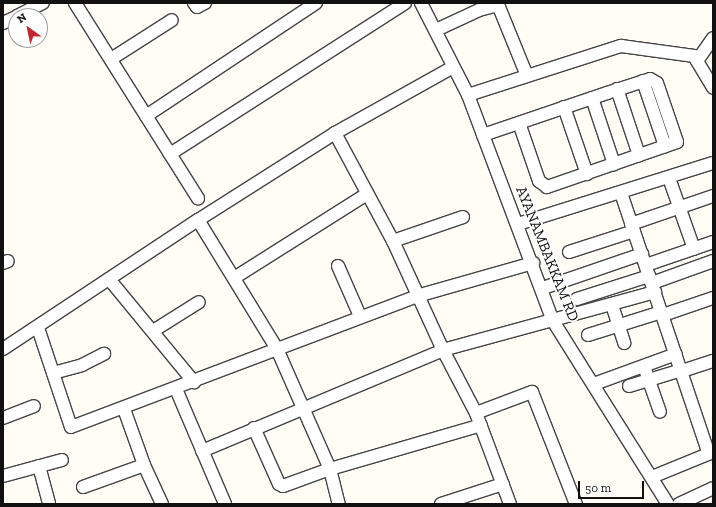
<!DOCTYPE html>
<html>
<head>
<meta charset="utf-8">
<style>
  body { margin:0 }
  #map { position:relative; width:716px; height:507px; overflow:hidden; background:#fffdf5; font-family:"Zilla Slab",serif }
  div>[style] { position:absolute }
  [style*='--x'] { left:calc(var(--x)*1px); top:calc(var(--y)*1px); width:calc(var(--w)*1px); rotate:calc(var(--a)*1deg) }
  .roads { filter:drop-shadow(1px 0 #444) drop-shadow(-1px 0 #444) drop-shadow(0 1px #444) drop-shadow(0 -1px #444) }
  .minor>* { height:12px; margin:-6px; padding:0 6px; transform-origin:6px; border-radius:6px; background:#fff }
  span { translate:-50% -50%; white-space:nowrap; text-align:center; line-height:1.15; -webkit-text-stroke:4px #fff; paint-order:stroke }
  .street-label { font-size:15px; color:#111 }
  .frame { position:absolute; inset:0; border:4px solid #111; pointer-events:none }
  .north { position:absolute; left:8px; top:8px; width:40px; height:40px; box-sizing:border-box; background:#fff; border:1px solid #a0a0a0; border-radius:50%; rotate:327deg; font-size:11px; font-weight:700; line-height:16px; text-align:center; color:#111 }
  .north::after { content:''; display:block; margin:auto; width:14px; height:18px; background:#c4262e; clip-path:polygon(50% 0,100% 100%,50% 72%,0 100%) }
  .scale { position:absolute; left:578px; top:481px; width:66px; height:18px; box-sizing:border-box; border:2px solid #111; border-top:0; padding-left:5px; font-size:12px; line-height:14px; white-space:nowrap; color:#111; -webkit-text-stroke:3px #fff; paint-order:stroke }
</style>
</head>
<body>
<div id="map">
  <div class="roads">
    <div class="minor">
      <i style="--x:75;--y:3;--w:231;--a:57.8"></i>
      <i style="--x:194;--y:3;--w:5;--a:53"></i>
      <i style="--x:197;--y:7;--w:9;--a:-27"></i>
      <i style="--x:421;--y:3;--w:103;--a:62.9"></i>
      <i style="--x:468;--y:95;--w:241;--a:69.4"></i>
      <i style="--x:553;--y:321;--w:216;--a:57.9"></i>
      <i style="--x:17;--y:16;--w:29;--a:-27"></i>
      <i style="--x:3;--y:23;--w:14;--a:-25"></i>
      <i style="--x:436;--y:30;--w:47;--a:-24.9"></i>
      <i style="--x:479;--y:10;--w:16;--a:-15"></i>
      <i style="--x:494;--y:6;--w:5;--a:11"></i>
      <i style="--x:499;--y:7;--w:74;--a:67.9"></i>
      <i style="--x:111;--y:59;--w:72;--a:-32.6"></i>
      <i style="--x:697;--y:61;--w:28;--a:-55"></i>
      <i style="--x:643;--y:81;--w:69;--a:71.3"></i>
      <i style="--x:617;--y:89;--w:70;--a:71.6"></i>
      <i style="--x:468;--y:95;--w:161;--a:-17.8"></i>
      <i style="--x:621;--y:46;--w:74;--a:7.8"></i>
      <i style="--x:694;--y:56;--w:37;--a:59"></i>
      <i style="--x:592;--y:98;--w:70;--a:71.6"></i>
      <i style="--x:564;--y:107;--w:71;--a:71.1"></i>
      <i style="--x:146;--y:116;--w:204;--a:-33.6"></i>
      <i style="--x:335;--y:133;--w:123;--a:61.8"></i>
      <i style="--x:393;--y:241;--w:120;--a:65.4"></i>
      <i style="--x:443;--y:350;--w:71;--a:62.4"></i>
      <i style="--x:476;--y:413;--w:97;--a:69.5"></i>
      <i style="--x:483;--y:135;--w:131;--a:-18.7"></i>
      <i style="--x:607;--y:93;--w:45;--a:-18"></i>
      <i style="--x:650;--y:79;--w:8;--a:30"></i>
      <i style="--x:657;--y:83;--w:6;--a:72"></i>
      <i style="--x:659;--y:89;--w:56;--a:71.2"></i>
      <i style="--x:677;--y:142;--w:138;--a:160.9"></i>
      <i style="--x:547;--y:187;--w:10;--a:-143"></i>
      <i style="--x:539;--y:181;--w:61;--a:-109"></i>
      <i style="--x:170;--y:154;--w:279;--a:-32.7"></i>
      <i style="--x:669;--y:178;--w:75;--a:70.6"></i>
      <i style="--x:621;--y:193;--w:275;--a:71.4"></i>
      <i style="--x:198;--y:220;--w:151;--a:58.5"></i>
      <i style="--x:277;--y:349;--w:131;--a:66.2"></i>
      <i style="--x:330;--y:469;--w:36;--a:76"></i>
      <i style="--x:518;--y:224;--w:204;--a:-17.4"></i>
      <i style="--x:631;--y:224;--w:87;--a:-18.9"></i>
      <i style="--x:393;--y:241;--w:74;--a:-18.9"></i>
      <i style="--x:569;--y:252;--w:68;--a:-17.9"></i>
      <i style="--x:3;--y:263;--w:5;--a:-22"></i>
      <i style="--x:646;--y:265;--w:71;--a:-18.9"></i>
      <i style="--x:338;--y:266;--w:55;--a:66.3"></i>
      <i style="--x:234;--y:278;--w:157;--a:-32.3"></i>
      <i style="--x:109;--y:279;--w:134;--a:50.5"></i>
      <i style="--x:652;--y:283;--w:65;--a:-19.8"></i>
      <i style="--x:543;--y:288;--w:105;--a:-19"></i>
      <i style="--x:577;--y:299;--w:76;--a:-17.7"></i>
      <i style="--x:612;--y:305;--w:40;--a:72"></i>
      <i style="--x:663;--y:315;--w:53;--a:-18.8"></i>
      <i style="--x:38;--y:328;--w:104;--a:71.6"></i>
      <i style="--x:71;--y:427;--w:370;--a:-20.7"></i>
      <i style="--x:417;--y:296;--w:121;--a:-15.9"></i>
      <i style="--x:153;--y:331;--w:54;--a:-32.2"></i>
      <i style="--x:588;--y:335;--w:77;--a:-17.3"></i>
      <i style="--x:3;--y:349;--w:234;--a:-33.5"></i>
      <i style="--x:198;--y:220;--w:162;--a:-32.4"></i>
      <i style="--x:335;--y:133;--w:135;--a:-29.2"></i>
      <i style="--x:682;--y:371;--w:33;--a:-18"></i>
      <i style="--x:646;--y:372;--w:42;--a:70.7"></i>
      <i style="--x:53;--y:373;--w:30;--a:-15"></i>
      <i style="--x:82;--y:365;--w:25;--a:-27"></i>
      <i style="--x:594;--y:384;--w:87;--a:-20.1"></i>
      <i style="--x:629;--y:386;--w:55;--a:-16.8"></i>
      <i style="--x:176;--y:389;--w:125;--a:66.9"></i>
      <i style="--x:124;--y:409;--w:59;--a:70.3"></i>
      <i style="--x:144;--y:465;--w:43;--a:65.2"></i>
      <i style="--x:476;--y:413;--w:60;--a:-20.6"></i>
      <i style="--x:532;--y:392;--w:120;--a:68.6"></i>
      <i style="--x:3;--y:418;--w:33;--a:-21"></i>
      <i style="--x:254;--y:428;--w:61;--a:65.9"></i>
      <i style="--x:279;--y:484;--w:4;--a:27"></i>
      <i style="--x:283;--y:486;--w:50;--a:-19.9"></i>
      <i style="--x:330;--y:469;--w:157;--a:-16.2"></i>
      <i style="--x:202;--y:451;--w:261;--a:-22.7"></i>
      <i style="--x:443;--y:350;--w:220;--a:-15.3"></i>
      <i style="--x:39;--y:466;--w:39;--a:75"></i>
      <i style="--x:3;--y:476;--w:61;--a:-15.2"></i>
      <i style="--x:652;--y:477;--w:66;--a:-22.3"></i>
      <i style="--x:83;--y:487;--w:65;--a:-19.8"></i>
      <i style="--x:441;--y:504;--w:65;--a:-17.9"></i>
      <i style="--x:679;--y:504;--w:38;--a:-25"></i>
    </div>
  </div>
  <div class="street-label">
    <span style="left:547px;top:254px;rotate:68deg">AYANAMBAKKAM RD</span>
  </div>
  <div class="frame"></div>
  <div class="north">N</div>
  <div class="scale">50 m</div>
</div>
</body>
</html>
